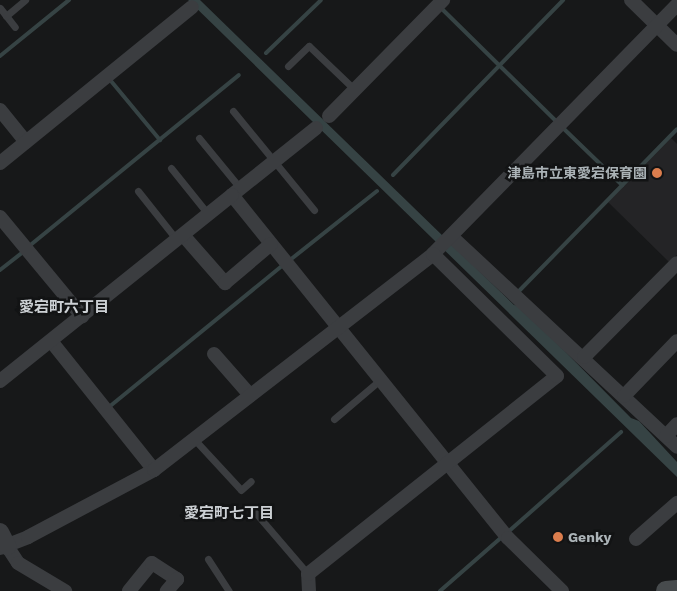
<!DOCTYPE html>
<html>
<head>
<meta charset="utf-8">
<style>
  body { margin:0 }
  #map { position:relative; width:677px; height:591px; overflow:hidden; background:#171819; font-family:"Work Sans","Noto Sans JP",sans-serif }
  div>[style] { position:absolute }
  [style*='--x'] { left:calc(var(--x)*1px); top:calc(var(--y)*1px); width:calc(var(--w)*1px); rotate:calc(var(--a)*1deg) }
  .built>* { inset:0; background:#242426 }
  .water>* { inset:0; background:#364344 }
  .stream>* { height:4px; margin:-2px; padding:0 2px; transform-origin:2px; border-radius:2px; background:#364344 }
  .service>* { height:7px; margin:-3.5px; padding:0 3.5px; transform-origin:3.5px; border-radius:3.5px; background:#3b3d40 }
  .minor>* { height:14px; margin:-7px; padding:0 7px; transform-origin:7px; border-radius:7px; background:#3b3d40 }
  .tertiary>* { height:18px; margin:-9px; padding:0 9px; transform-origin:9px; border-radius:9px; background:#3b3d40 }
  .secondary>* { height:20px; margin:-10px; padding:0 10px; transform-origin:10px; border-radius:10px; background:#474b4d }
  .dots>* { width:14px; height:14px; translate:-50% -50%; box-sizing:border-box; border:2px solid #121314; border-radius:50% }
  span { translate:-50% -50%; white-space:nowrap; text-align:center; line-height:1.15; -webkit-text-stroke:5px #121314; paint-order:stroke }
  .poi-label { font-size:14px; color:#abb3b7; font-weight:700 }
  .right { translate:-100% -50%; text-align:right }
  .left { translate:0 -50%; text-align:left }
  .neighbourhood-label { font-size:15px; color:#ccd0d4; font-weight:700 }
</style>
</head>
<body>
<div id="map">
  <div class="built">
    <i style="clip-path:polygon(671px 138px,677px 144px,677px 255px,669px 262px,608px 202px)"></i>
  </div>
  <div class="water">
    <i style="clip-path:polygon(188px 0,200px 0,514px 305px,520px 306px,631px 418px,639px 421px,677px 462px,677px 477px)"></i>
  </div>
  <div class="stream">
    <i style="--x:442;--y:9;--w:158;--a:44.5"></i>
    <i style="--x:266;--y:53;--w:76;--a:-43.9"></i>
    <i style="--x:0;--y:56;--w:89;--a:-39.1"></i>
    <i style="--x:111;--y:81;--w:77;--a:50.3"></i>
    <i style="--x:564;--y:129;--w:81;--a:44"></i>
    <i style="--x:393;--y:175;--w:244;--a:-45.8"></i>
    <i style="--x:28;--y:247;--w:272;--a:-39.2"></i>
    <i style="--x:290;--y:260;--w:111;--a:-38.4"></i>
    <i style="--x:0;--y:270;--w:31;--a:-38"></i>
    <i style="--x:519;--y:291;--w:226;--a:-45.7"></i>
    <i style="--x:109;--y:407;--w:225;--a:-39.2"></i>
    <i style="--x:508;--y:532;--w:151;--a:-41.5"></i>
    <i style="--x:440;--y:591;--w:82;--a:-41.1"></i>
  </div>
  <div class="service">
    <i style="--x:0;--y:8;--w:24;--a:52"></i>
    <i style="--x:6;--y:16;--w:25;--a:-40"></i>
    <i style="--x:288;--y:66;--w:29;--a:-44"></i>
    <i style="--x:309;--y:46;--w:64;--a:43.7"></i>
    <i style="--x:233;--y:111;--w:128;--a:50.7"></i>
    <i style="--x:199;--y:138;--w:65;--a:50.6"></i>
    <i style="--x:171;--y:168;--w:59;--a:51.2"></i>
    <i style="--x:138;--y:191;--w:63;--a:51.5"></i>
    <i style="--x:334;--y:419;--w:62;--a:-40.4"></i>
    <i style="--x:194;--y:439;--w:69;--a:47.3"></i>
    <i style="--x:241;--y:490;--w:13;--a:-42"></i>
    <i style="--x:254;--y:511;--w:83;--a:49.4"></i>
    <i style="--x:208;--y:559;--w:38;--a:57"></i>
  </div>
  <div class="minor">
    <i style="--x:631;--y:0;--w:64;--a:44.4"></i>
    <i style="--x:0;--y:110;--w:41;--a:50.9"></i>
    <i style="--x:329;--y:116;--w:163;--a:-45.5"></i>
    <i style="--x:316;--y:128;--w:107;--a:141.4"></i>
    <i style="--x:232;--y:195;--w:440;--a:51.2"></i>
    <i style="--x:508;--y:538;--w:76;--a:44.5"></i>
    <i style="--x:0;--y:163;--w:247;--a:-39.1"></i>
    <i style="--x:0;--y:217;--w:129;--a:50.4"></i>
    <i style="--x:183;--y:235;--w:64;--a:48.8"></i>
    <i style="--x:225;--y:283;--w:60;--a:-40.3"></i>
    <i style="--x:451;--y:236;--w:309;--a:43"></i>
    <i style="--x:51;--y:341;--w:165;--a:51.4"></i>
    <i style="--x:214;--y:354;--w:55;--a:48.7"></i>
    <i style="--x:584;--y:357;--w:132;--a:-45.3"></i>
    <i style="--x:0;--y:381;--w:297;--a:-38.7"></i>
    <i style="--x:624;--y:396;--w:76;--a:-46.1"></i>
    <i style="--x:666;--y:436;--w:16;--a:-47"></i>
    <i style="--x:636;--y:539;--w:55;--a:-41.3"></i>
    <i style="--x:7;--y:546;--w:20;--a:57"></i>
    <i style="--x:18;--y:563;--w:55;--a:30.8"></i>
    <i style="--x:0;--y:548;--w:30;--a:-21"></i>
    <i style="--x:28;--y:537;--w:143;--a:-28"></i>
    <i style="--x:154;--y:470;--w:353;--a:-37.7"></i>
    <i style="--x:433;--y:254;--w:349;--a:-45.6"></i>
    <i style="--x:129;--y:591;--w:36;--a:-51"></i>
    <i style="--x:152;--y:563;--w:30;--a:33"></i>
    <i style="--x:177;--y:579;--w:16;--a:130"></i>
    <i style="--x:309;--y:591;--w:17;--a:-93"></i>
    <i style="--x:308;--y:574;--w:318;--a:-38.5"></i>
    <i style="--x:557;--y:376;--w:174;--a:-135.5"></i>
  </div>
  <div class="tertiary">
    <i style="--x:0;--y:532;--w:16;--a:63"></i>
  </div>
  <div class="secondary">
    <i style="--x:666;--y:591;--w:11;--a:-5"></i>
  </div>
  <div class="dots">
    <i style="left:657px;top:173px;background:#db7d4d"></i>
    <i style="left:558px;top:537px;background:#db7d4d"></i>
  </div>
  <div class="poi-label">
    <span class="right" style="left:647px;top:173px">津島市立東愛宕保育園</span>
    <span class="left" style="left:568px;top:537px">Genky</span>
  </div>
  <div class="neighbourhood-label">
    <span style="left:64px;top:308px">愛宕町六丁目</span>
    <span style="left:229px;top:514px">愛宕町七丁目</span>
  </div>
</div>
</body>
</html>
